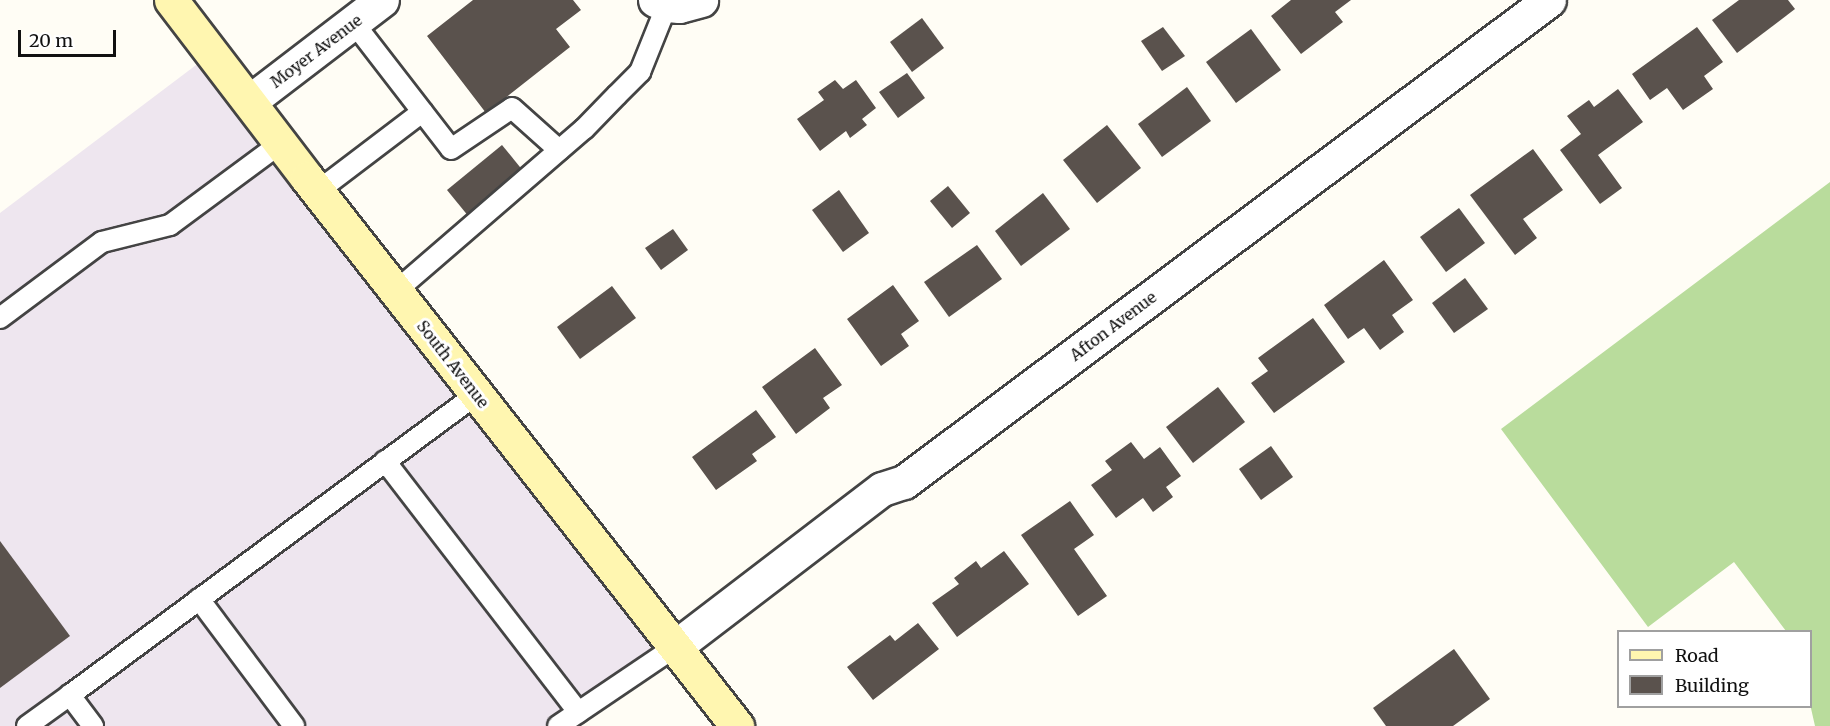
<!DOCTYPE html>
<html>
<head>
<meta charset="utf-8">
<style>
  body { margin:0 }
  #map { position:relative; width:1830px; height:726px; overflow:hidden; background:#fffdf5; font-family:Merriweather,serif }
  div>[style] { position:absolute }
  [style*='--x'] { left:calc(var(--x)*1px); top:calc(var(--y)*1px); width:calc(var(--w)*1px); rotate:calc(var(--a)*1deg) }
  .industrial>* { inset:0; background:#eee6ef }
  .forest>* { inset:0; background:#b9dc9c }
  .building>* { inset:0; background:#5a524d }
  .roads { filter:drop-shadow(2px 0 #444) drop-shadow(-2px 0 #444) drop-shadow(0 2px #444) drop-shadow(0 -2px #444) }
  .lane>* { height:20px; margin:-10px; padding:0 10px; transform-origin:10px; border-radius:10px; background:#fff }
  .street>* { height:33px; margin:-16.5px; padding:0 16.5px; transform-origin:16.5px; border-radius:16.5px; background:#fff }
  .secondary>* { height:33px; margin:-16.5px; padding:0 16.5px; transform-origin:16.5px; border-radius:16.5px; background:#fff6b0 }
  span { translate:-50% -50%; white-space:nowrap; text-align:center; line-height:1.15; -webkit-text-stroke:6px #fff; paint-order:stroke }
  .street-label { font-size:16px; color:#111 }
  .legend { position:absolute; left:1617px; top:630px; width:195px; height:78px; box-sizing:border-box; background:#fff; border:2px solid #a0a0a0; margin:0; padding:8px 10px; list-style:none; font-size:18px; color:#111 }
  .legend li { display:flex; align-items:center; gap:12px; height:30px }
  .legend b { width:30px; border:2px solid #a0a0a0 }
  .scale { position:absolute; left:18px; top:30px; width:98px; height:27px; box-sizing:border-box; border:3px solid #111; border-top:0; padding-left:8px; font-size:18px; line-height:21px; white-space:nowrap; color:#111; -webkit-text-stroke:4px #fff; paint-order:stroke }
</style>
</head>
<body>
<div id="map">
  <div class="industrial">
    <i style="clip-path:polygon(212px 53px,675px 647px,571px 726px,0 726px,0 213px)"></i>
  </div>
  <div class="forest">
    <i style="clip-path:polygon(1830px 182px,1830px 726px,1815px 726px,1810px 704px,1810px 632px,1786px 631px,1734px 562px,1648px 627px,1501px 429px)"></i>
  </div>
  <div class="building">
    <i style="clip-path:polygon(473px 0,573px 0,581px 10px,556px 29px,570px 47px,486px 113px,427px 36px)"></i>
    <i style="clip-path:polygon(1291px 0,1351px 0,1335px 12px,1343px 22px,1301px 54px,1271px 16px)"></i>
    <i style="clip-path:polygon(1739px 0,1788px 0,1795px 9px,1737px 53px,1712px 20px)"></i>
    <i style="clip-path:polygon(922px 18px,944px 48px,912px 72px,890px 42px)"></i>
    <i style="clip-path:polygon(1163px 27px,1185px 56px,1162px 71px,1141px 41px)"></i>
    <i style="clip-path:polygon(1697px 27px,1723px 62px,1704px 76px,1713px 89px,1683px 110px,1667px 88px,1650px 100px,1632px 74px)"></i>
    <i style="clip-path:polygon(1251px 29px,1281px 70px,1236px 103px,1206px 62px)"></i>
    <i style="clip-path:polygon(907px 73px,925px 98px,898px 118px,879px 92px)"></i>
    <i style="clip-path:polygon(835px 80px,843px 89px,856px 80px,876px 108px,862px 119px,867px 125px,850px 138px,846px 131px,820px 151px,797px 119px,824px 100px,818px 92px)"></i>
    <i style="clip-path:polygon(1187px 87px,1211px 121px,1162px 157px,1138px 124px)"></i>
    <i style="clip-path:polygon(1618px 89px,1643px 122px,1598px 155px,1622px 188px,1600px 204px,1560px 150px,1581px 134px,1567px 116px,1589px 100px,1594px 107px)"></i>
    <i style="clip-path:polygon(1107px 125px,1141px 168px,1097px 203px,1063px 160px)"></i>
    <i style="clip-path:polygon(502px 145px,524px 172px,469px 217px,447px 190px)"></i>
    <i style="clip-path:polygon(1533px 149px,1563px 190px,1523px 219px,1537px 238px,1515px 255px,1470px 195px)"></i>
    <i style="clip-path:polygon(948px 186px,970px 213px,952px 228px,930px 201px)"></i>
    <i style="clip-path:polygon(839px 190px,869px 233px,843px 252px,812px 210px)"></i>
    <i style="clip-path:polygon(1043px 193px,1070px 229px,1021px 266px,995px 231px)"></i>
    <i style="clip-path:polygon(1459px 208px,1485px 243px,1446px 272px,1420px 237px)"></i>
    <i style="clip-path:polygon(673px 229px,688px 250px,661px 270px,645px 248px)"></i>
    <i style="clip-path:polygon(977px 245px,1002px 279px,949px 317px,924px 282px)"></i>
    <i style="clip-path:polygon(1384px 260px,1413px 300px,1392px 315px,1404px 332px,1380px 350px,1364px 328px,1348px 339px,1324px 305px)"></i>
    <i style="clip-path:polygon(1465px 278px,1488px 309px,1454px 333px,1432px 303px)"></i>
    <i style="clip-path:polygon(893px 285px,919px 321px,901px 334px,909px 346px,881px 366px,847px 319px)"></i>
    <i style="clip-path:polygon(612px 286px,636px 318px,580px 359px,557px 327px)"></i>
    <i style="clip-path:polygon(1313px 318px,1345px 362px,1274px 413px,1251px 383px,1268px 371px,1258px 358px)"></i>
    <i style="clip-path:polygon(815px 348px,842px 385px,823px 398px,830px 408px,796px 434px,762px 387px)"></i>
    <i style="clip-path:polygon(1218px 387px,1245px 422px,1193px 463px,1166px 427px)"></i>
    <i style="clip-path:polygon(756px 410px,776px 437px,752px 454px,757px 461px,716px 490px,692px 457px)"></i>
    <i style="clip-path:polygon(1131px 442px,1144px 459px,1160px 447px,1181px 476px,1166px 487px,1173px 497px,1153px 512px,1143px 498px,1116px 518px,1091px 485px,1112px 470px,1105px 461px)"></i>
    <i style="clip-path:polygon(1271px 446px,1293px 477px,1261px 500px,1239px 469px)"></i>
    <i style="clip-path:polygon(1070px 501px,1094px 535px,1074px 549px,1107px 596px,1078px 616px,1021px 535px)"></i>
    <i style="clip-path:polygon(0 541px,70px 636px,0 688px)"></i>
    <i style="clip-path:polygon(1004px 551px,1029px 584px,957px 637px,932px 603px,959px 584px,954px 578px,976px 561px,981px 568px)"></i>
    <i style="clip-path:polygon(918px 623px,939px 649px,873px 700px,847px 667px,890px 635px,895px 641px)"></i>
    <i style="clip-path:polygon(1454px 649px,1490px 699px,1453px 726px,1386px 726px,1373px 708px)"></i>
  </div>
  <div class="roads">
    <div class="lane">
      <i style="--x:353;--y:22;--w:160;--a:52.3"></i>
      <i style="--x:451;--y:149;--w:73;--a:-33.9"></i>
      <i style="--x:512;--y:108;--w:63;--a:41.8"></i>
      <i style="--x:318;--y:191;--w:131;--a:-37.2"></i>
      <i style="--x:396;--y:291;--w:248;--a:-40.8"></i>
      <i style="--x:584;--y:129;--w:47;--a:-45.9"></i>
      <i style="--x:617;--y:95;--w:33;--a:-45"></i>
      <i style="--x:640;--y:72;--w:72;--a:-68.1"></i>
      <i style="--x:0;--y:318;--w:127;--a:-36.7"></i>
      <i style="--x:102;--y:242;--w:70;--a:-14"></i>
      <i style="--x:170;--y:225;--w:138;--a:-36.5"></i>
      <i style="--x:385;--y:461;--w:317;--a:52.4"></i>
      <i style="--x:199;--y:599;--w:159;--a:53.2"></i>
      <i style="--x:27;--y:726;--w:53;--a:-35.8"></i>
      <i style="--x:93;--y:726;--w:39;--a:-127"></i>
      <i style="--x:70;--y:695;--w:506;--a:-36.49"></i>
      <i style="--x:558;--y:726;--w:141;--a:-34"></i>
    </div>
    <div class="street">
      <i style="--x:655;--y:0;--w:13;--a:23"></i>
      <i style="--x:667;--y:5;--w:12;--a:5"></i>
      <i style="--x:679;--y:6;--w:23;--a:-15"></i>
      <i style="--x:250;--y:101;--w:166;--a:-37.4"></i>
      <i style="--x:675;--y:647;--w:260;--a:-37.4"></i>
      <i style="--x:882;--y:489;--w:23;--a:-18"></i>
      <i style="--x:904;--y:482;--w:805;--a:-36.77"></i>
    </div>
    <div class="secondary">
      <i style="--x:171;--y:0;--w:224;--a:52.6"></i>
      <i style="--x:307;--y:178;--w:697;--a:51.88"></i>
    </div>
  </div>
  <div class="street-label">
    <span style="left:316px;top:51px;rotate:-37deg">Moyer Avenue</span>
    <span style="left:1113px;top:326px;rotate:-37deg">Afton Avenue</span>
    <span style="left:453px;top:364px;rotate:52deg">South Avenue</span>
  </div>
  <ul class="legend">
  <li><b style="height:8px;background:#fff6b0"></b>Road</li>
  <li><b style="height:16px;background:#5a524d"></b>Building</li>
  </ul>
  <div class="scale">20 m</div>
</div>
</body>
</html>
